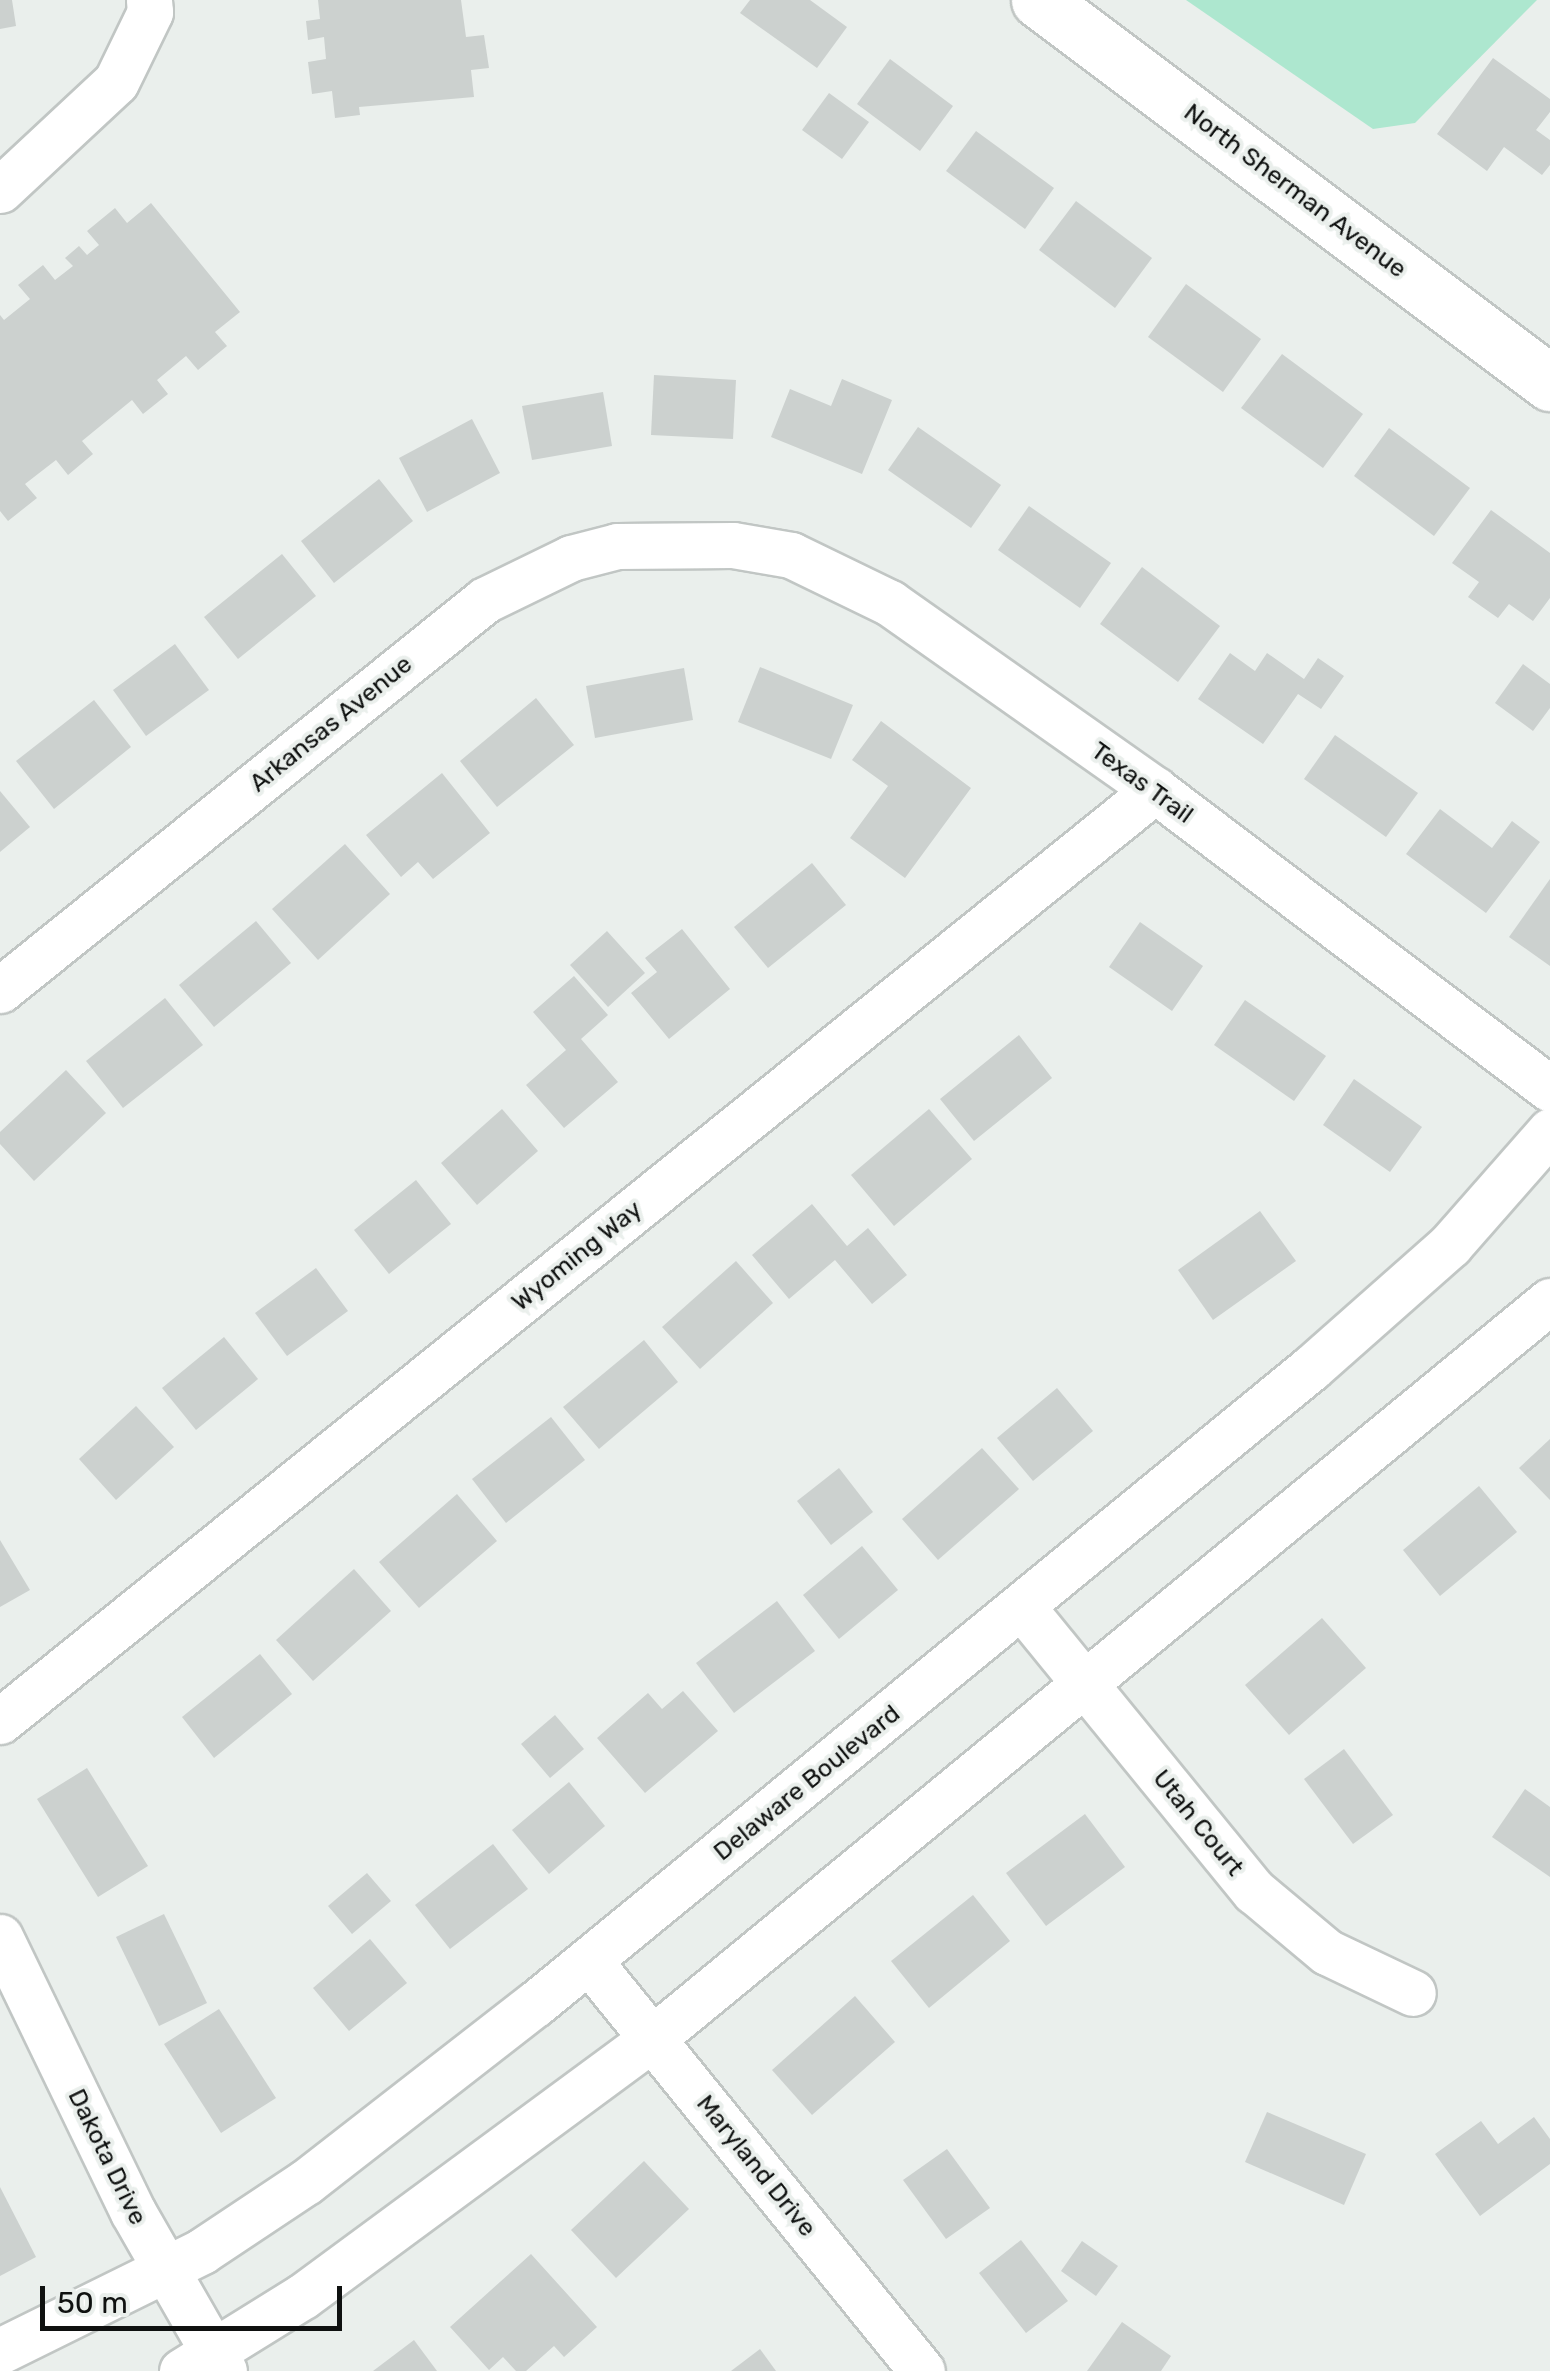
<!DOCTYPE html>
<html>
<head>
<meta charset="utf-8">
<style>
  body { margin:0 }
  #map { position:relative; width:1550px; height:2371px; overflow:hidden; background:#eaefec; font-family:Rubik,sans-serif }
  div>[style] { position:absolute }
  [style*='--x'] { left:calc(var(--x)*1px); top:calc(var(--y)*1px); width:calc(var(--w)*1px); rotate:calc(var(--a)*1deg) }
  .green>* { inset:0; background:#ade7cf }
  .building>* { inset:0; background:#ccd1cf }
  .roads { filter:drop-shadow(2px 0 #c1c6c4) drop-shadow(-2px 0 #c1c6c4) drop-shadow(0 2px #c1c6c4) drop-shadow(0 -2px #c1c6c4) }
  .minor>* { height:45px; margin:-22.5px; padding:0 22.5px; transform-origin:22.5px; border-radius:22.5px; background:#fff }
  .tertiary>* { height:55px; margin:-27.5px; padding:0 27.5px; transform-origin:27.5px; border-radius:27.5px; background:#fff }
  span { translate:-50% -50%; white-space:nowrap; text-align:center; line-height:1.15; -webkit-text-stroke:8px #eaefec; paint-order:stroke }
  .street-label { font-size:25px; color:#0f1110 }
  .scale { position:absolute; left:40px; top:2286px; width:302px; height:45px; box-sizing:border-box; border:5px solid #0f1110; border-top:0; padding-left:12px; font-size:30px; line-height:35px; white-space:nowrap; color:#0f1110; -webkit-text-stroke:8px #eaefec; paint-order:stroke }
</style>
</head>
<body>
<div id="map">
  <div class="green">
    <i style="clip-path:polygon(1186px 0,1537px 0,1415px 123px,1373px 129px)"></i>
  </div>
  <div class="building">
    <i style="clip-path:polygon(0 0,12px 0,16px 26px,0 29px)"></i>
    <i style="clip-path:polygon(318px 0,461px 0,466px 37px,484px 35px,489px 68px,471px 70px,474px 97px,359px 107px,360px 115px,335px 118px,332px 91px,312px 94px,308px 62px,326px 59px,324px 37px,308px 40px,306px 21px,320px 19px)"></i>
    <i style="clip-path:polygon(750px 0,810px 0,847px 27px,817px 68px,740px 13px)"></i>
    <i style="clip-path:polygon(1493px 58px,1550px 99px,1550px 112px,1536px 130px,1550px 140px,1550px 165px,1542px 175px,1504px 147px,1487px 171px,1437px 134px)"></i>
    <i style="clip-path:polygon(890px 59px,953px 106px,920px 151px,857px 104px)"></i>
    <i style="clip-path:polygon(829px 93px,869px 122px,842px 159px,802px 130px)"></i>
    <i style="clip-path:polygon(976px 131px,1054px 188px,1025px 229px,946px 171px)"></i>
    <i style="clip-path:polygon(1076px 201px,1152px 258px,1115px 308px,1039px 250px)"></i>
    <i style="clip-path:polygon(151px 203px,240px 312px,215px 332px,227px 346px,198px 370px,186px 356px,157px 380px,168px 394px,143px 414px,132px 400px,82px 441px,93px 454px,68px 475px,56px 460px,25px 484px,37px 498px,8px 521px,0 511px,0 315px,4px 320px,30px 299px,18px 285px,43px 265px,55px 280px,73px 266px,65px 258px,79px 246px,87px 255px,99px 245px,87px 231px,115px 208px,127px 223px)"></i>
    <i style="clip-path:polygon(1186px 284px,1261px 339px,1223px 392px,1148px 337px)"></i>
    <i style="clip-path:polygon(1282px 354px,1363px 414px,1323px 468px,1241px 408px)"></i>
    <i style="clip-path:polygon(654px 375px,736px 380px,733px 439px,651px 435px)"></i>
    <i style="clip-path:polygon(842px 379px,892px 400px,862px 474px,771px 437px,790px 389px,831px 406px)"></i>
    <i style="clip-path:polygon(603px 392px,612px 446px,532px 460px,522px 406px)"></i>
    <i style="clip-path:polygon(472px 419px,500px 473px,427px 512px,399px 458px)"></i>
    <i style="clip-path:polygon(918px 427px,1001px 485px,971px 528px,888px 470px)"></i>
    <i style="clip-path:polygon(1389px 428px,1470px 488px,1434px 536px,1354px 476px)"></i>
    <i style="clip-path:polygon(379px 479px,413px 521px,334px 583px,301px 541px)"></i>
    <i style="clip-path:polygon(1029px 506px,1111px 563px,1080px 608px,998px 550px)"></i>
    <i style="clip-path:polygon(1491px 510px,1550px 553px,1550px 598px,1533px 621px,1509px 604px,1498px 618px,1468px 597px,1479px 582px,1452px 563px)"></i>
    <i style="clip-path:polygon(282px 554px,316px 596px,238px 659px,204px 617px)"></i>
    <i style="clip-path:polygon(1142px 567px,1220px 626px,1178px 682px,1100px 624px)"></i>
    <i style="clip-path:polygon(175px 644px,209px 690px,146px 736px,113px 690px)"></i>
    <i style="clip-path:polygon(1230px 653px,1255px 671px,1267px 653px,1304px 679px,1318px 658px,1344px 676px,1321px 709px,1298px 694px,1263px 744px,1198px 699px)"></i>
    <i style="clip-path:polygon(1523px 664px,1550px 684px,1550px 708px,1533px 731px,1495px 703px)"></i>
    <i style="clip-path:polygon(760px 667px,853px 705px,831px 759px,738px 722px)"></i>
    <i style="clip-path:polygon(684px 668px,693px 720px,595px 738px,586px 686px)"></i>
    <i style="clip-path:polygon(536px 698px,574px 745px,497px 807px,460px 761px)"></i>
    <i style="clip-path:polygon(94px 700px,131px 747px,54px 809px,16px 761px)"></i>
    <i style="clip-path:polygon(881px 721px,971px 788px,905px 878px,850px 838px,888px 786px,852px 760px)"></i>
    <i style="clip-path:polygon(1335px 735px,1418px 793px,1386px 837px,1304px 779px)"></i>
    <i style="clip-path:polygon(442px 773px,490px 833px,433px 879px,418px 862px,401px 877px,366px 835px)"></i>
    <i style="clip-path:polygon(0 791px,30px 827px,0 852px)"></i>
    <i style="clip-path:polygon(1440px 809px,1492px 848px,1512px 821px,1540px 842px,1486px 913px,1406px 854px)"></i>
    <i style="clip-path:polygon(345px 844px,390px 894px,318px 960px,272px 909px)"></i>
    <i style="clip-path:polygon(812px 863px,846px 905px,768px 968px,734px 927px)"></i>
    <i style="clip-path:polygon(1550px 879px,1550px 966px,1509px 937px)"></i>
    <i style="clip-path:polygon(256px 921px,291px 963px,214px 1027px,179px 985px)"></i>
    <i style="clip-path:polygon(1140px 922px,1203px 966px,1172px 1011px,1109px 967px)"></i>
    <i style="clip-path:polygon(682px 929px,730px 989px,669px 1039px,631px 993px,657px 972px,645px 958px)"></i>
    <i style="clip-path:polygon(607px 931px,645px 973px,608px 1007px,570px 965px)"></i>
    <i style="clip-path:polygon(574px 976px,608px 1015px,581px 1039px,618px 1082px,564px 1128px,526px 1085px,566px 1050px,533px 1012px)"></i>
    <i style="clip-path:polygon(165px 998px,203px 1045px,123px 1108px,86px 1061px)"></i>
    <i style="clip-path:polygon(1245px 1000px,1326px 1056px,1294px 1101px,1214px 1045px)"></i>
    <i style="clip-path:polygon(1019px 1035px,1052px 1078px,974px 1141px,940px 1099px)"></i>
    <i style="clip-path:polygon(66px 1070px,106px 1113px,34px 1181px,0 1144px,0 1132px)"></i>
    <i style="clip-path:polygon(1354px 1079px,1422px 1127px,1390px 1172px,1323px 1125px)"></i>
    <i style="clip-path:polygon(502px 1109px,538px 1151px,477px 1205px,441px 1163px)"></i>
    <i style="clip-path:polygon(929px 1109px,972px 1159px,894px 1226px,851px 1175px)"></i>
    <i style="clip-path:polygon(416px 1180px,451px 1224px,389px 1274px,354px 1230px)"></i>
    <i style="clip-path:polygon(812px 1204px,847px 1246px,868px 1228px,907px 1275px,872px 1304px,835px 1260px,789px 1299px,752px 1255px)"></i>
    <i style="clip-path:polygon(1260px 1211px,1296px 1261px,1213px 1320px,1178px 1270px)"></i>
    <i style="clip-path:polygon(736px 1261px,773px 1303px,700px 1369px,662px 1327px)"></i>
    <i style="clip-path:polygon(316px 1268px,348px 1311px,287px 1356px,255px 1313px)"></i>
    <i style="clip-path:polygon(224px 1337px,258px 1379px,196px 1430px,162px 1388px)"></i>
    <i style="clip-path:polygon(644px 1340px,678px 1382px,599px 1449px,563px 1407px)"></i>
    <i style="clip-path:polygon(1057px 1388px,1093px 1431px,1033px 1481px,997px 1438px)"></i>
    <i style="clip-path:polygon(136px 1406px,174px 1447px,116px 1500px,79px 1459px)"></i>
    <i style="clip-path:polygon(551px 1417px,585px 1460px,506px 1523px,472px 1479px)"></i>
    <i style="clip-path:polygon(1550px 1439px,1550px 1500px,1519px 1468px)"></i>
    <i style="clip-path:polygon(982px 1448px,1019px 1489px,938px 1560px,902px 1519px)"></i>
    <i style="clip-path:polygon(839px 1468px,873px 1512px,831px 1545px,797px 1501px)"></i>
    <i style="clip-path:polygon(1479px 1486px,1517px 1532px,1440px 1596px,1403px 1550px)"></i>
    <i style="clip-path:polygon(457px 1494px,497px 1541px,419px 1608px,379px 1562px)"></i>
    <i style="clip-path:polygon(0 1540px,30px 1590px,0 1607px)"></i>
    <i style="clip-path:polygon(862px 1546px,898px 1590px,839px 1639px,803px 1595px)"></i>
    <i style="clip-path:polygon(354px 1569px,391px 1611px,313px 1681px,276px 1640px)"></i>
    <i style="clip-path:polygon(777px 1601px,815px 1651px,734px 1713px,696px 1663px)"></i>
    <i style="clip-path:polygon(1322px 1618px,1366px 1668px,1289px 1735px,1245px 1685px)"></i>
    <i style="clip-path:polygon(260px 1654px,292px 1694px,214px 1758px,182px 1717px)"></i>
    <i style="clip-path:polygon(683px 1691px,718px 1731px,645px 1793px,597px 1738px,648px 1693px,662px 1709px)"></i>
    <i style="clip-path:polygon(555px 1715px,584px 1749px,550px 1778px,521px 1744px)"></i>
    <i style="clip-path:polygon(1344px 1749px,1393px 1815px,1353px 1844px,1304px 1779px)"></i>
    <i style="clip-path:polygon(87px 1768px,148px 1866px,98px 1897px,37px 1799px)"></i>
    <i style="clip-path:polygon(569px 1782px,605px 1826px,549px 1874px,512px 1830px)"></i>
    <i style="clip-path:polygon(1525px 1789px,1550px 1807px,1550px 1877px,1492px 1837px)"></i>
    <i style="clip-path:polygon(1085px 1814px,1125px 1867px,1046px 1926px,1006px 1873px)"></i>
    <i style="clip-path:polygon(493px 1844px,528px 1889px,450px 1949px,415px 1905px)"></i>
    <i style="clip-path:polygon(367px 1873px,391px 1901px,352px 1934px,328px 1906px)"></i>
    <i style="clip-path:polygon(973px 1895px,1010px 1941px,929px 2008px,891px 1961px)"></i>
    <i style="clip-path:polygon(164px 1914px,207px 2003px,159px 2026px,116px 1937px)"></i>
    <i style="clip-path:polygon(370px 1939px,407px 1983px,349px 2031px,313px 1988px)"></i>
    <i style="clip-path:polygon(855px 1996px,895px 2042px,812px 2115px,772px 2070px)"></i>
    <i style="clip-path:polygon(219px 2009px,276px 2098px,221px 2133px,164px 2044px)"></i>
    <i style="clip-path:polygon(1267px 2112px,1366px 2154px,1344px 2205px,1245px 2162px)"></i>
    <i style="clip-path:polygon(1534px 2117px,1550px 2139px,1550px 2164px,1480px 2216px,1435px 2154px,1481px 2121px,1498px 2144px)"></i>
    <i style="clip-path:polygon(947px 2149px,990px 2208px,946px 2239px,903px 2180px)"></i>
    <i style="clip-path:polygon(644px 2161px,689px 2209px,616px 2278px,571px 2230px)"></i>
    <i style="clip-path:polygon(0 2187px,36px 2257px,0 2276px)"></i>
    <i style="clip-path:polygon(1021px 2240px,1068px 2301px,1026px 2333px,979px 2273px)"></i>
    <i style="clip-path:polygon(1082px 2241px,1118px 2266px,1096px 2296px,1061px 2271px)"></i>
    <i style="clip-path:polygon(531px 2254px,597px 2327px,564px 2357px,554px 2346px,526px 2371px,516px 2371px,503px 2357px,489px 2370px,450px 2327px)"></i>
    <i style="clip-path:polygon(1122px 2322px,1171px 2356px,1161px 2371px,1087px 2371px)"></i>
    <i style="clip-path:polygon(414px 2340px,437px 2371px,373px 2371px)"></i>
    <i style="clip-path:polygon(760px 2349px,776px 2371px,731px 2371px)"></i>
  </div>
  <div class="roads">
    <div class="minor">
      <i style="--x:0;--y:190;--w:158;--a:-43"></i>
      <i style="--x:116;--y:82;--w:78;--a:-64.1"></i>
      <i style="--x:150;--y:12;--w:12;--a:-95"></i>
      <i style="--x:0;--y:990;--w:622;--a:-38.8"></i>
      <i style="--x:485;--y:600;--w:96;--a:-26"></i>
      <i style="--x:571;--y:558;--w:48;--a:-14.6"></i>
      <i style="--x:617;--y:546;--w:116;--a:-0.5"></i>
      <i style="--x:733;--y:545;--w:59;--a:9.8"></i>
      <i style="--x:791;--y:555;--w:110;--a:25.9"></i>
      <i style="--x:890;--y:603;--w:324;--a:35.2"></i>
      <i style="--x:1155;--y:790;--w:495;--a:37.1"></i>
      <i style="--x:1022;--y:1607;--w:367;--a:50.8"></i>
      <i style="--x:1254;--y:1891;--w:95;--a:39.9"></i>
      <i style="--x:1327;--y:1952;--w:95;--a:25.5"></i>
      <i style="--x:0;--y:1721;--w:1484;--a:-38.87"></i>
      <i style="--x:0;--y:1937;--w:305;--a:64.2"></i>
      <i style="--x:133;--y:2212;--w:183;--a:60.2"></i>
      <i style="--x:589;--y:1961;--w:528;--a:50.92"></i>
      <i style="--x:0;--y:2351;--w:225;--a:-26.3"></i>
      <i style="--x:202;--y:2251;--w:125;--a:-33.6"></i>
      <i style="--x:306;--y:2182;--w:290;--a:-37.9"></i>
      <i style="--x:535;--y:2004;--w:1003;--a:-39.34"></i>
      <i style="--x:1311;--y:1368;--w:186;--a:-41.5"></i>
      <i style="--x:1450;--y:1245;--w:152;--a:-48.7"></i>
      <i style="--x:182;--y:2371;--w:142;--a:-31.8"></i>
      <i style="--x:303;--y:2296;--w:435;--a:-36.4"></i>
      <i style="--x:653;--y:2038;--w:1161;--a:-39.41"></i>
    </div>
    <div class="tertiary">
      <i style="--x:1039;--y:0;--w:639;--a:36.85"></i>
    </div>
  </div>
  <div class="street-label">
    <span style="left:1295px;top:191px;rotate:37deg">North Sherman Avenue</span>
    <span style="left:331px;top:724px;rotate:-39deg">Arkansas Avenue</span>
    <span style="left:1142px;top:783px;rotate:36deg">Texas Trail</span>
    <span style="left:577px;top:1256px;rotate:-39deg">Wyoming Way</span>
    <span style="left:807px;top:1783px;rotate:-39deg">Delaware Boulevard</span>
    <span style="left:1198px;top:1823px;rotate:51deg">Utah Court</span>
    <span style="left:107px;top:2157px;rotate:64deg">Dakota Drive</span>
    <span style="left:756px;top:2166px;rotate:51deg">Maryland Drive</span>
  </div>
  <div class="scale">50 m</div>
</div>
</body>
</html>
